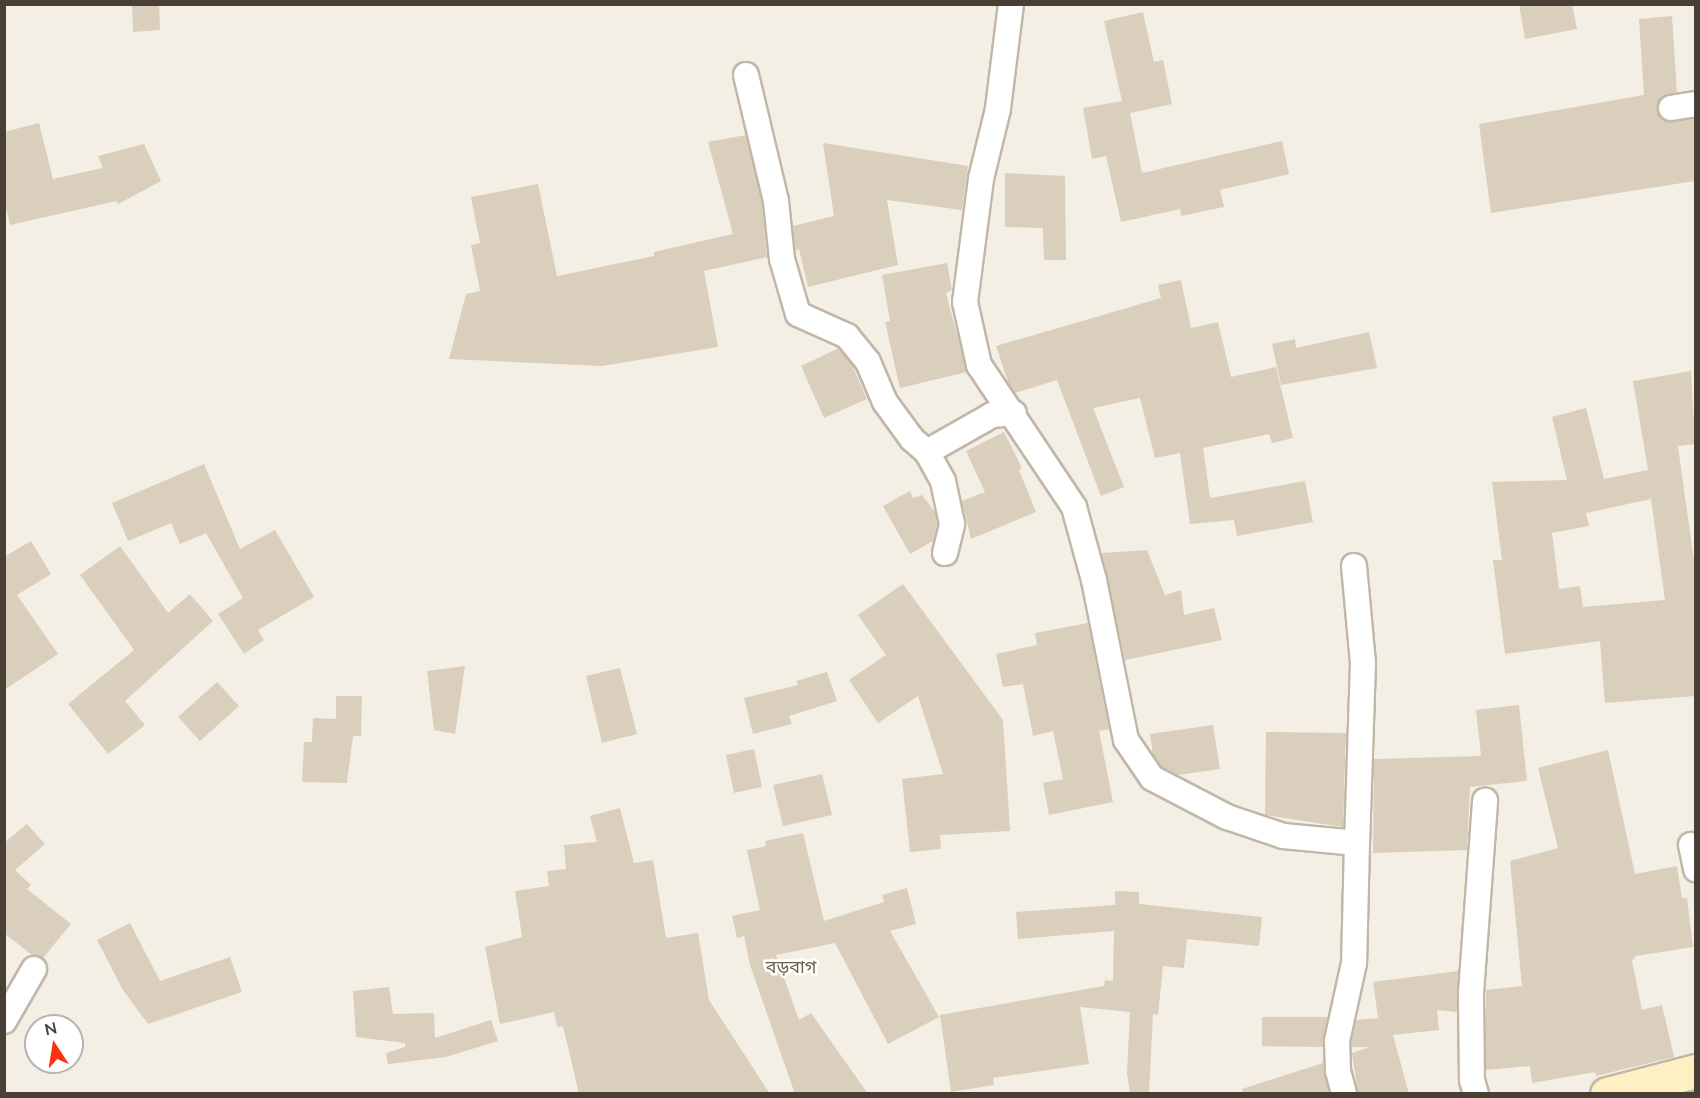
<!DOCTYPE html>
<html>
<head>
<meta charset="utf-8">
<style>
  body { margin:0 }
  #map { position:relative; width:1700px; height:1098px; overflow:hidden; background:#f4efe5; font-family:Mulish,"Noto Sans Bengali",sans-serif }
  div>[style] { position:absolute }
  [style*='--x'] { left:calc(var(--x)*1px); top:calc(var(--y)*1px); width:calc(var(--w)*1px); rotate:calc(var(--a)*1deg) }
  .building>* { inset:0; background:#dacebc }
  .roads { filter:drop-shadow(2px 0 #c1b7a7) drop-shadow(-2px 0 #c1b7a7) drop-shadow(0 2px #c1b7a7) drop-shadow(0 -2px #c1b7a7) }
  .street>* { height:24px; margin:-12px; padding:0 12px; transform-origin:12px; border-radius:12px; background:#fff }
  .secondary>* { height:33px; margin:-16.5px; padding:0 16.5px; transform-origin:16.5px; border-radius:16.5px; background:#fff0c4 }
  span { translate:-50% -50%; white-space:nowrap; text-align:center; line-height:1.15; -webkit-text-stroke:5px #fff; paint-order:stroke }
  .quarter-label { font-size:18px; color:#6b5d4a }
  .frame { position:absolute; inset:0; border:6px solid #484034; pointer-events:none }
  .north { position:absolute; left:24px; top:1014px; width:60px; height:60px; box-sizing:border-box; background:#fff; border:2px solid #b6b3ae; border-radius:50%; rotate:348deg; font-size:16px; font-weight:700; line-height:24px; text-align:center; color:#484034 }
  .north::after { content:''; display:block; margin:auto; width:21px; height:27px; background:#ff3111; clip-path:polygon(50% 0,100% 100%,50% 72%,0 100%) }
</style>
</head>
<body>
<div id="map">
  <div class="building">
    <i style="clip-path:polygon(132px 4px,159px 4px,160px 30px,133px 32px)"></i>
    <i style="clip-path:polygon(1519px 4px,1572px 4px,1577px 29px,1525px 39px)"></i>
    <i style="clip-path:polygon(1143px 12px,1154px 62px,1163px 60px,1172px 104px,1130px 113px,1142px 173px,1282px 141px,1289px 174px,1220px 190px,1224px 207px,1181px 216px,1180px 209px,1121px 222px,1106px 156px,1092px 159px,1083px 108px,1122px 101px,1104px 21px)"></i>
    <i style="clip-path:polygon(1672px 16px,1677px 93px,1662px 97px,1657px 110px,1666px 121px,1695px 119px,1695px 181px,1491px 213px,1479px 124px,1644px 95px,1639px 19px)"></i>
    <i style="clip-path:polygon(39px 123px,53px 179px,103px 168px,98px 156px,144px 144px,161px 181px,118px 204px,116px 201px,10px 225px,4px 199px,4px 132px)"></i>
    <i style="clip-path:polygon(746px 135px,762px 203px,767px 257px,704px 271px,718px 347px,602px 366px,449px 359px,466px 294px,480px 291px,471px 245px,480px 243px,471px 197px,538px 184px,557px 276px,654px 256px,654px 252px,733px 234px,708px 142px)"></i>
    <i style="clip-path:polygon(823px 143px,968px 166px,962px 210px,887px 200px,898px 265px,808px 287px,799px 249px,795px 250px,793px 226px,834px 216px)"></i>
    <i style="clip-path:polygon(1005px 173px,1065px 176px,1066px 260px,1044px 260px,1043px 228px,1005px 227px)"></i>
    <i style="clip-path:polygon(947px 263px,952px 290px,946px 293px,967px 372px,900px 388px,885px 322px,890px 321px,882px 275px)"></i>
    <i style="clip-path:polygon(1181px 280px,1191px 328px,1218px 322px,1231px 377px,1276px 367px,1293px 438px,1272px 443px,1269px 434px,1203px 448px,1210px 498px,1305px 481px,1313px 522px,1237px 536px,1234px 520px,1190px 524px,1180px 453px,1155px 458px,1140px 398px,1093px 408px,1124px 487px,1101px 496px,1057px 380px,1015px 393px,1009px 385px,996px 346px,1161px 298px,1158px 285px)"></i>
    <i style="clip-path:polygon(1369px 332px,1377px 368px,1281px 385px,1272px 344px,1295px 339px,1296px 348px)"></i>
    <i style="clip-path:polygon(839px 348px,852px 365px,867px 399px,824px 418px,801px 366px)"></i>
    <i style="clip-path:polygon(evenodd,1691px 371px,1695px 444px,1678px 446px,1695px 568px,1695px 696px,1605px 703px,1600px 641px,1505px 654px,1493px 560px,1502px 560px,1492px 482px,1567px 480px,1552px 417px,1586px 408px,1604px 479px,1648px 470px,1633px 381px,1691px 371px,1651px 499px,1665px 600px,1583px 607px,1580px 586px,1559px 589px,1552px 533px,1589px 526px,1586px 513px,1651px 499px)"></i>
    <i style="clip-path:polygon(1004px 432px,1022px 468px,1019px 470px,1036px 512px,971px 539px,962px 501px,985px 492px,966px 451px)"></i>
    <i style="clip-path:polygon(204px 464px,240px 549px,275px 530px,314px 597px,258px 630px,264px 640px,244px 654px,218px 614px,243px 598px,206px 533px,180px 544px,171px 523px,128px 541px,112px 503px)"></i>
    <i style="clip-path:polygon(910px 491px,913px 498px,922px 495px,935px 512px,937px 524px,933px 541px,910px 554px,883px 506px)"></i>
    <i style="clip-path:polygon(31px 541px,51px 574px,17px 595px,58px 654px,4px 690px,4px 557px)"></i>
    <i style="clip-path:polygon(120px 546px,168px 613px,190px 594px,213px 621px,125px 701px,145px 725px,108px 754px,68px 704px,134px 650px,80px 575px)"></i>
    <i style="clip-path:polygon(1147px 550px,1165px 595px,1181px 590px,1184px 615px,1214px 608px,1222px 640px,1125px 660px,1102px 553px)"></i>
    <i style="clip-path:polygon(903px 584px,1003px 720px,1010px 831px,940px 835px,941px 849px,910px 852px,902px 779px,943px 774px,918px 696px,878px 723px,849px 680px,886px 655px,858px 615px)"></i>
    <i style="clip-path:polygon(1088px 623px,1109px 729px,1099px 731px,1113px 802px,1049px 815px,1043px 783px,1063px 779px,1053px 731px,1033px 736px,1023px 684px,1003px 687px,996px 654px,1037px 645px,1035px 633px)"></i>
    <i style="clip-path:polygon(465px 666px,455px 734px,434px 730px,427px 671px)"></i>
    <i style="clip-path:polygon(620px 668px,637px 734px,602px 743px,586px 676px)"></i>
    <i style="clip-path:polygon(827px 672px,837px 701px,789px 716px,792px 724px,753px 734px,744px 698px,798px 685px,796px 681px)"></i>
    <i style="clip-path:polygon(217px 682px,239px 706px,200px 741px,178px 717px)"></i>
    <i style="clip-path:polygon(336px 696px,362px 696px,361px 736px,353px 736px,347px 783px,302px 782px,304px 742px,312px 742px,313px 718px,336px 719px)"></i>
    <i style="clip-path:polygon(1519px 705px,1527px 781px,1470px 787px,1467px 850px,1373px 853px,1374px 759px,1481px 756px,1476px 710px)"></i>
    <i style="clip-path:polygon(1213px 725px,1220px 769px,1178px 775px,1162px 767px,1153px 755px,1150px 734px)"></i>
    <i style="clip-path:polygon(1266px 732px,1346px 733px,1343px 827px,1265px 815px)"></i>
    <i style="clip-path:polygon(754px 749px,762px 787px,734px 793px,726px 755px)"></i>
    <i style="clip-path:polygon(1608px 750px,1635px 874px,1677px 866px,1682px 898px,1687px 898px,1693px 947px,1636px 956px,1632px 961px,1642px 1010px,1662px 1005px,1674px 1057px,1596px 1076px,1595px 1072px,1532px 1083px,1530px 1066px,1486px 1070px,1486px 990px,1522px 986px,1510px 861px,1558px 848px,1538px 768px)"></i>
    <i style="clip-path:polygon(822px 774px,832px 815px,783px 826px,773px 785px)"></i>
    <i style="clip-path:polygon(620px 808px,634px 863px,653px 860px,666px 938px,698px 933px,709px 1000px,770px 1094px,579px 1094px,563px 1026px,557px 1027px,554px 1012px,500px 1024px,485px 947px,522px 937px,515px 891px,549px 886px,547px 871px,566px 869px,564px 845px,597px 842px,590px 816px)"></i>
    <i style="clip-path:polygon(27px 824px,45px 844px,15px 870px,31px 885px,27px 889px,71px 924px,43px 958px,32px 955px,4px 933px,4px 843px)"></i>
    <i style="clip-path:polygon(803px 833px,824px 921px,884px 902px,882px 895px,907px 888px,916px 924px,890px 931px,939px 1017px,888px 1044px,835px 943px,776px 955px,799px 1020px,811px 1013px,868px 1094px,795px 1094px,750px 965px,744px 936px,737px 938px,732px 916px,760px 910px,747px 850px,766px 846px,765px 841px)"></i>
    <i style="clip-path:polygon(1115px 891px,1139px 892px,1139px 904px,1262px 917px,1259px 946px,1187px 939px,1184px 968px,1163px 966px,1158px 1015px,1153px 1014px,1149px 1094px,1130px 1094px,1127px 1073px,1130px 1012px,1080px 1007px,1089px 1064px,993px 1078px,994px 1085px,951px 1092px,940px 1015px,1104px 986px,1105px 980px,1113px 981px,1114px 931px,1018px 939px,1016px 912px,1115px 905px)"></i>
    <i style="clip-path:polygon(130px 923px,160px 981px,230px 957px,242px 992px,148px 1024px,123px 990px,97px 940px)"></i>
    <i style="clip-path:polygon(1458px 971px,1457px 1012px,1437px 1010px,1439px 1030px,1393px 1035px,1409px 1094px,1358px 1094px,1352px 1053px,1370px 1047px,1351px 1047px,1351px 1042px,1356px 1020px,1378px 1018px,1373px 982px)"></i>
    <i style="clip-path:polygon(389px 987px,393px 1014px,434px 1013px,435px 1038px,491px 1020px,498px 1041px,446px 1057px,388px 1064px,386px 1053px,405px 1047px,405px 1043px,356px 1037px,353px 991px)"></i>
    <i style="clip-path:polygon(1262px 1017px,1327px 1017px,1323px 1047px,1262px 1046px)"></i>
    <i style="clip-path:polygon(1323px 1063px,1329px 1094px,1243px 1094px,1242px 1089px)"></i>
  </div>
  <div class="roads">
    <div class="street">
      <i style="--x:1011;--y:4;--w:106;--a:97.1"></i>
      <i style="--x:998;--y:109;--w:72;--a:103.7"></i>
      <i style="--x:981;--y:179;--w:124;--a:97.4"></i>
      <i style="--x:965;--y:302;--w:65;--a:77.5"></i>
      <i style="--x:979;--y:365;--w:171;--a:56.2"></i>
      <i style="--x:1074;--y:507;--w:76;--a:74.7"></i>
      <i style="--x:1094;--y:580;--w:163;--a:78.7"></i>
      <i style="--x:1126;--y:740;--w:46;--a:55.6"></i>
      <i style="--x:1152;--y:778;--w:85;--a:27.5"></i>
      <i style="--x:1227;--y:817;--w:59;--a:18.7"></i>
      <i style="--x:1283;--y:836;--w:74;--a:5.4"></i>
      <i style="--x:1357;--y:843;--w:120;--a:91.4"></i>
      <i style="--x:1354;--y:963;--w:80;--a:102.3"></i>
      <i style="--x:1337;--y:1041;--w:30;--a:88"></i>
      <i style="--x:1338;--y:1071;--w:24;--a:75"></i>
      <i style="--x:746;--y:75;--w:130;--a:76.6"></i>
      <i style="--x:776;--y:201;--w:58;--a:84.1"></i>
      <i style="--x:782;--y:259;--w:57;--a:73.8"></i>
      <i style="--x:798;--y:314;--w:54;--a:24.2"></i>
      <i style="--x:847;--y:336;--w:33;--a:51"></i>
      <i style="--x:868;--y:362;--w:43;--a:67"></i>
      <i style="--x:885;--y:402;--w:46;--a:53.9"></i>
      <i style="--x:912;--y:439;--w:20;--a:41"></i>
      <i style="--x:1671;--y:108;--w:25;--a:-9"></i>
      <i style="--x:945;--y:553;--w:30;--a:-76"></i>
      <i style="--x:952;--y:524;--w:44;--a:-101.8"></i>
      <i style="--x:943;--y:481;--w:33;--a:-119"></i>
      <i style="--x:927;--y:452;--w:75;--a:-29.6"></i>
      <i style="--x:992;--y:415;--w:22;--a:-5"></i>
      <i style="--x:1354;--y:566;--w:97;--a:84.7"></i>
      <i style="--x:1363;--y:663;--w:180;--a:91.9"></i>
      <i style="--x:1691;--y:845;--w:25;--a:78"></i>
      <i style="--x:4;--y:1021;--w:60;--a:-60"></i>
      <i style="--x:1476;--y:1094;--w:15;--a:-106"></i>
      <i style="--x:1472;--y:1080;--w:87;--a:-90.7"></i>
      <i style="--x:1471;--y:993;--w:193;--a:-85.8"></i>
    </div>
    <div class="secondary">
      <i style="--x:1607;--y:1094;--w:92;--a:-14.5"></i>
    </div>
  </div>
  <div class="quarter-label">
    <span style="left:791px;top:967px">বড়বাগ</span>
  </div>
  <div class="frame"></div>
  <div class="north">N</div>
</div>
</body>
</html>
